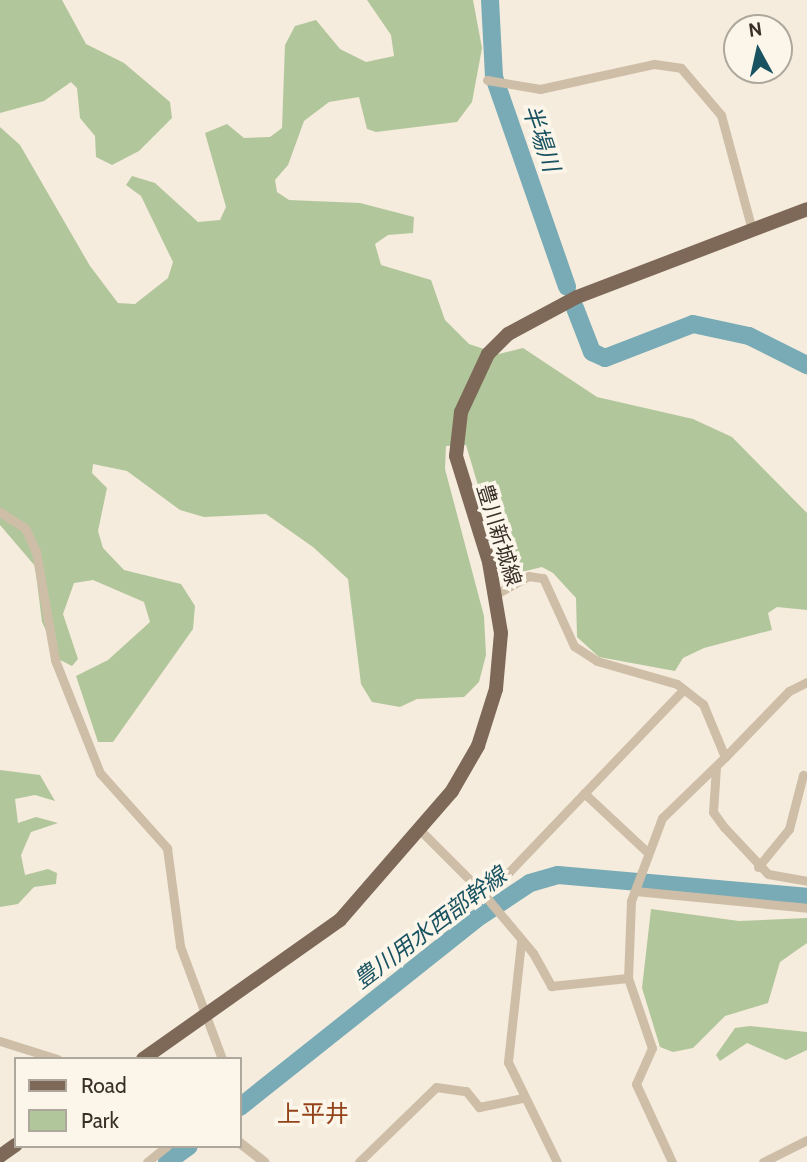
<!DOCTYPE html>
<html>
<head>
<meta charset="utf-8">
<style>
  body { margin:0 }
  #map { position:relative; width:807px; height:1162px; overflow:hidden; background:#f5ecdd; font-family:Cabin,"Noto Sans JP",sans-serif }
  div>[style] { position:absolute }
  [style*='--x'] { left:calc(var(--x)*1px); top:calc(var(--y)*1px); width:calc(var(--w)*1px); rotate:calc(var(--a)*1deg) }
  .green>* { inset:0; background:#b2c69b }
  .river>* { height:18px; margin:-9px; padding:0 9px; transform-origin:9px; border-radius:9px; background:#78abb5 }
  .minor>* { height:9px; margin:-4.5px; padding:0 4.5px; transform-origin:4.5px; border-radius:4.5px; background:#cfbea7 }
  .tertiary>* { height:10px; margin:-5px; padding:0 5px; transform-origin:5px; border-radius:5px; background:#cfbea7 }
  .primary>* { height:14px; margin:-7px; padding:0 7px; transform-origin:7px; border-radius:7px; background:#7e6958 }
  span { translate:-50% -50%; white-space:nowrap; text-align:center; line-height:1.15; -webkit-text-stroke:7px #fcf6ea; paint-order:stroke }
  .street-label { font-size:21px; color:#3a3028 }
  .water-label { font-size:23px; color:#195361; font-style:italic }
  .quarter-label { font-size:24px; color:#924418 }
  .legend { position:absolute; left:14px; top:1057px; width:228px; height:91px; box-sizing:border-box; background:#fcf6ea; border:2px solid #aea79c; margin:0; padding:9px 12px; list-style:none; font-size:21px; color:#3a3028 }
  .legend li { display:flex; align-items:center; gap:14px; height:35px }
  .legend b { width:35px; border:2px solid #aea79c }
  .north { position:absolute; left:723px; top:14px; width:70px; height:70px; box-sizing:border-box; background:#fcf6ea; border:2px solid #aea79c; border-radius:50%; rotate:352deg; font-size:19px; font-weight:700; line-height:28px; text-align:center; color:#3a3028 }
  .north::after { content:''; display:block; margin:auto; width:24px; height:32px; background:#195361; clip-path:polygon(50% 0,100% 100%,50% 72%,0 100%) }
</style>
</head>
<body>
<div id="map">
  <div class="green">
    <i style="clip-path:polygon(0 0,62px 0,86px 44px,124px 63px,170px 102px,172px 118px,139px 151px,112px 165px,96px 157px,95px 136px,80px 118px,77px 88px,71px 82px,44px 101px,0 113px)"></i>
    <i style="clip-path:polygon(367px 0,473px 0,482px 48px,472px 102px,457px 122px,376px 132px,367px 129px,359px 97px,329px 102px,304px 121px,288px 165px,275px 180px,277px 192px,289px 200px,360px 203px,414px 217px,413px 233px,388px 235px,375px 244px,381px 265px,431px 280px,445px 320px,469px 344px,499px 354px,523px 348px,597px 397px,693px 419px,732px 437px,807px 513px,807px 610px,777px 607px,768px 613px,772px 630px,704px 648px,683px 658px,675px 671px,599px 657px,577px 637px,576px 598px,553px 573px,542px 567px,509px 575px,502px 566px,466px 445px,446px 446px,445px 469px,484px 616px,486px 655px,479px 682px,464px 697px,417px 699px,400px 707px,372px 702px,361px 684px,348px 579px,313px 547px,266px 514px,204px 517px,180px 510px,127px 471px,93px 464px,92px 473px,107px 488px,98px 531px,103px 548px,124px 570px,181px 584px,195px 606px,193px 629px,113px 742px,98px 742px,76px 676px,108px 660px,150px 622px,144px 602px,93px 580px,74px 583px,63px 614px,78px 659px,72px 666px,60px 660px,42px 622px,35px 566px,0 525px,0 127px,20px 145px,90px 266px,118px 303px,135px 304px,168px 278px,173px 262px,141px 196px,126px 185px,132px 176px,155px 183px,198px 222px,220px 220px,226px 207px,205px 133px,227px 124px,244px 138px,270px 137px,282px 128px,285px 45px,295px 26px,316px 20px,340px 49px,366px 62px,394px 56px,391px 35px)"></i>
    <i style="clip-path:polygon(0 770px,40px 775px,55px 801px,35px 795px,15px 799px,18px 823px,36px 817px,58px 823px,31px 832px,21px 855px,25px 875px,48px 869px,57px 873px,56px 884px,34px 887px,18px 904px,0 907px)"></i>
    <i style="clip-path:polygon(651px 909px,739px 921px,807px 918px,807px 943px,780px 962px,768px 1003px,725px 1016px,693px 1048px,673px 1052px,660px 1047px,642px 988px)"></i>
    <i style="clip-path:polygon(750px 1026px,807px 1032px,807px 1050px,786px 1060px,747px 1043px,720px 1061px,716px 1055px,735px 1028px)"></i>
  </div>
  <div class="river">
    <i style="--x:490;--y:0;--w:77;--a:87"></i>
    <i style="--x:494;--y:77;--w:222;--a:70.8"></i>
    <i style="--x:575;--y:308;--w:47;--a:68.9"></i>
    <i style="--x:592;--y:352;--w:14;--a:25"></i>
    <i style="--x:605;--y:358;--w:94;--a:-21.1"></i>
    <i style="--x:693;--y:324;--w:57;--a:12.1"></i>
    <i style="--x:749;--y:336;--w:65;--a:26.6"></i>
    <i style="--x:240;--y:1107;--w:302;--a:-38.5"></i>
    <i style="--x:476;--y:919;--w:65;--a:-33.7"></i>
    <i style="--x:530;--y:883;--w:29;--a:-16"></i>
    <i style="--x:558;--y:875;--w:250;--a:5"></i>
    <i style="--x:167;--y:1162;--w:27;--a:-36"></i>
  </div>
  <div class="minor">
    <i style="--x:487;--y:80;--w:54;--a:9.6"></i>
    <i style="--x:540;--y:89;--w:117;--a:-12.4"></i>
    <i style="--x:654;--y:64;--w:27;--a:8"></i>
    <i style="--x:681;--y:68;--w:62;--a:49.6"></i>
    <i style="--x:721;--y:115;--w:119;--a:74.9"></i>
    <i style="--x:0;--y:512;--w:30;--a:33"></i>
    <i style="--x:25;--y:528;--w:26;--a:65"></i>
    <i style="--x:36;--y:552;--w:110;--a:80"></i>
    <i style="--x:55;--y:660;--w:122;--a:68.3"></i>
    <i style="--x:100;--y:773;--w:101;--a:48.2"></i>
    <i style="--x:167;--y:848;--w:99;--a:82.4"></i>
    <i style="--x:180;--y:946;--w:121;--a:69.6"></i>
    <i style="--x:496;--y:594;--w:37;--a:-29"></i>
    <i style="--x:528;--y:576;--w:15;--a:8"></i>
    <i style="--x:543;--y:578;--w:75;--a:65.5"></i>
    <i style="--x:574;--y:646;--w:27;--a:33"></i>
    <i style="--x:597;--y:661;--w:83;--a:16"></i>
    <i style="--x:677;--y:684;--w:33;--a:38"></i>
    <i style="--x:703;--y:704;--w:57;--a:67.5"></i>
    <i style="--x:725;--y:757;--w:88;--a:135.9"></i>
    <i style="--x:662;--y:818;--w:89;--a:110.5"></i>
    <i style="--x:631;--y:901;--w:77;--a:92.2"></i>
    <i style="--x:628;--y:978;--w:74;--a:71.1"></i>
    <i style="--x:652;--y:1048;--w:39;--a:114"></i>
    <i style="--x:636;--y:1084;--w:86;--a:65.2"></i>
    <i style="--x:725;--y:757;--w:92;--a:-45.9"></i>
    <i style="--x:789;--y:691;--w:20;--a:-27"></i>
    <i style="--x:716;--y:767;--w:45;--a:93.8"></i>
    <i style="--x:713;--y:812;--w:19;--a:54"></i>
    <i style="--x:724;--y:827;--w:64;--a:46.9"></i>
    <i style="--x:768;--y:874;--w:40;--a:10"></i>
    <i style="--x:584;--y:793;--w:85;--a:43.1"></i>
    <i style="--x:420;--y:830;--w:86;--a:45"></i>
    <i style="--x:481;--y:891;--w:81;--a:50"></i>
    <i style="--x:533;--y:953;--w:38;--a:61"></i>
    <i style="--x:551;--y:986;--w:77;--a:-5.9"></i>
    <i style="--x:758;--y:867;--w:49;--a:-50.8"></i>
    <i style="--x:789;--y:829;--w:56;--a:-75.5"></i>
    <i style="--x:481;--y:891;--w:34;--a:-34"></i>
    <i style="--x:509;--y:872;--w:252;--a:-46.3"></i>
    <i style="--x:635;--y:891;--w:173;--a:5.6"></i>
    <i style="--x:521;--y:942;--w:121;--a:96.2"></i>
    <i style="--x:508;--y:1062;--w:111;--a:63.9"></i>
    <i style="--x:0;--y:1041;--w:60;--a:17.5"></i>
    <i style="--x:147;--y:1162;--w:26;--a:-39"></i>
    <i style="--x:359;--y:1162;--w:107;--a:-44.2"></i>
    <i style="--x:436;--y:1087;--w:30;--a:8"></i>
    <i style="--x:466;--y:1091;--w:21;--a:51"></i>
    <i style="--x:479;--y:1107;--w:45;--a:-11.6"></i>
    <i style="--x:763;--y:1162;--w:49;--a:-26.6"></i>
  </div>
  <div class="tertiary">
    <i style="--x:240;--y:1143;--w:31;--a:38"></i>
  </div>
  <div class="primary">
    <i style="--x:143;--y:1059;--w:241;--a:-35.2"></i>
    <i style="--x:340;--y:920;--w:171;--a:-49"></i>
    <i style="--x:452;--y:791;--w:52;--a:-60"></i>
    <i style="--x:478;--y:746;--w:60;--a:-72.5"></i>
    <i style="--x:496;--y:689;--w:56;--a:-84.9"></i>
    <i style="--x:501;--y:633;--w:72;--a:-99.6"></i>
    <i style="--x:489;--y:562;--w:111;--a:-107.3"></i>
    <i style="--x:456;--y:456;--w:44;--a:-83.5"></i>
    <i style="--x:461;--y:412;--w:64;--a:-65"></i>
    <i style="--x:488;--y:354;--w:28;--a:-45"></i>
    <i style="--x:508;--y:334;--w:78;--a:-28.2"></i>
    <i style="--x:577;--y:297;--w:246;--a:-20.9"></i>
    <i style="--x:0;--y:1156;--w:19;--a:-35"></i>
  </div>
  <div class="street-label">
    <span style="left:499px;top:535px;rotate:73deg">豊川新城線</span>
  </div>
  <div class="water-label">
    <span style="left:541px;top:138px;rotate:71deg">半場川</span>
    <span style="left:430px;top:928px;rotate:-37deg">豊川用水西部幹線</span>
  </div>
  <div class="quarter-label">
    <span style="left:313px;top:1114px">上平井</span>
  </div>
  <ul class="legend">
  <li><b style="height:9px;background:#7e6958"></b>Road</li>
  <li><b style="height:19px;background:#b2c69b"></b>Park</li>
  </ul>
  <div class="north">N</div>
</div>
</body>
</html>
